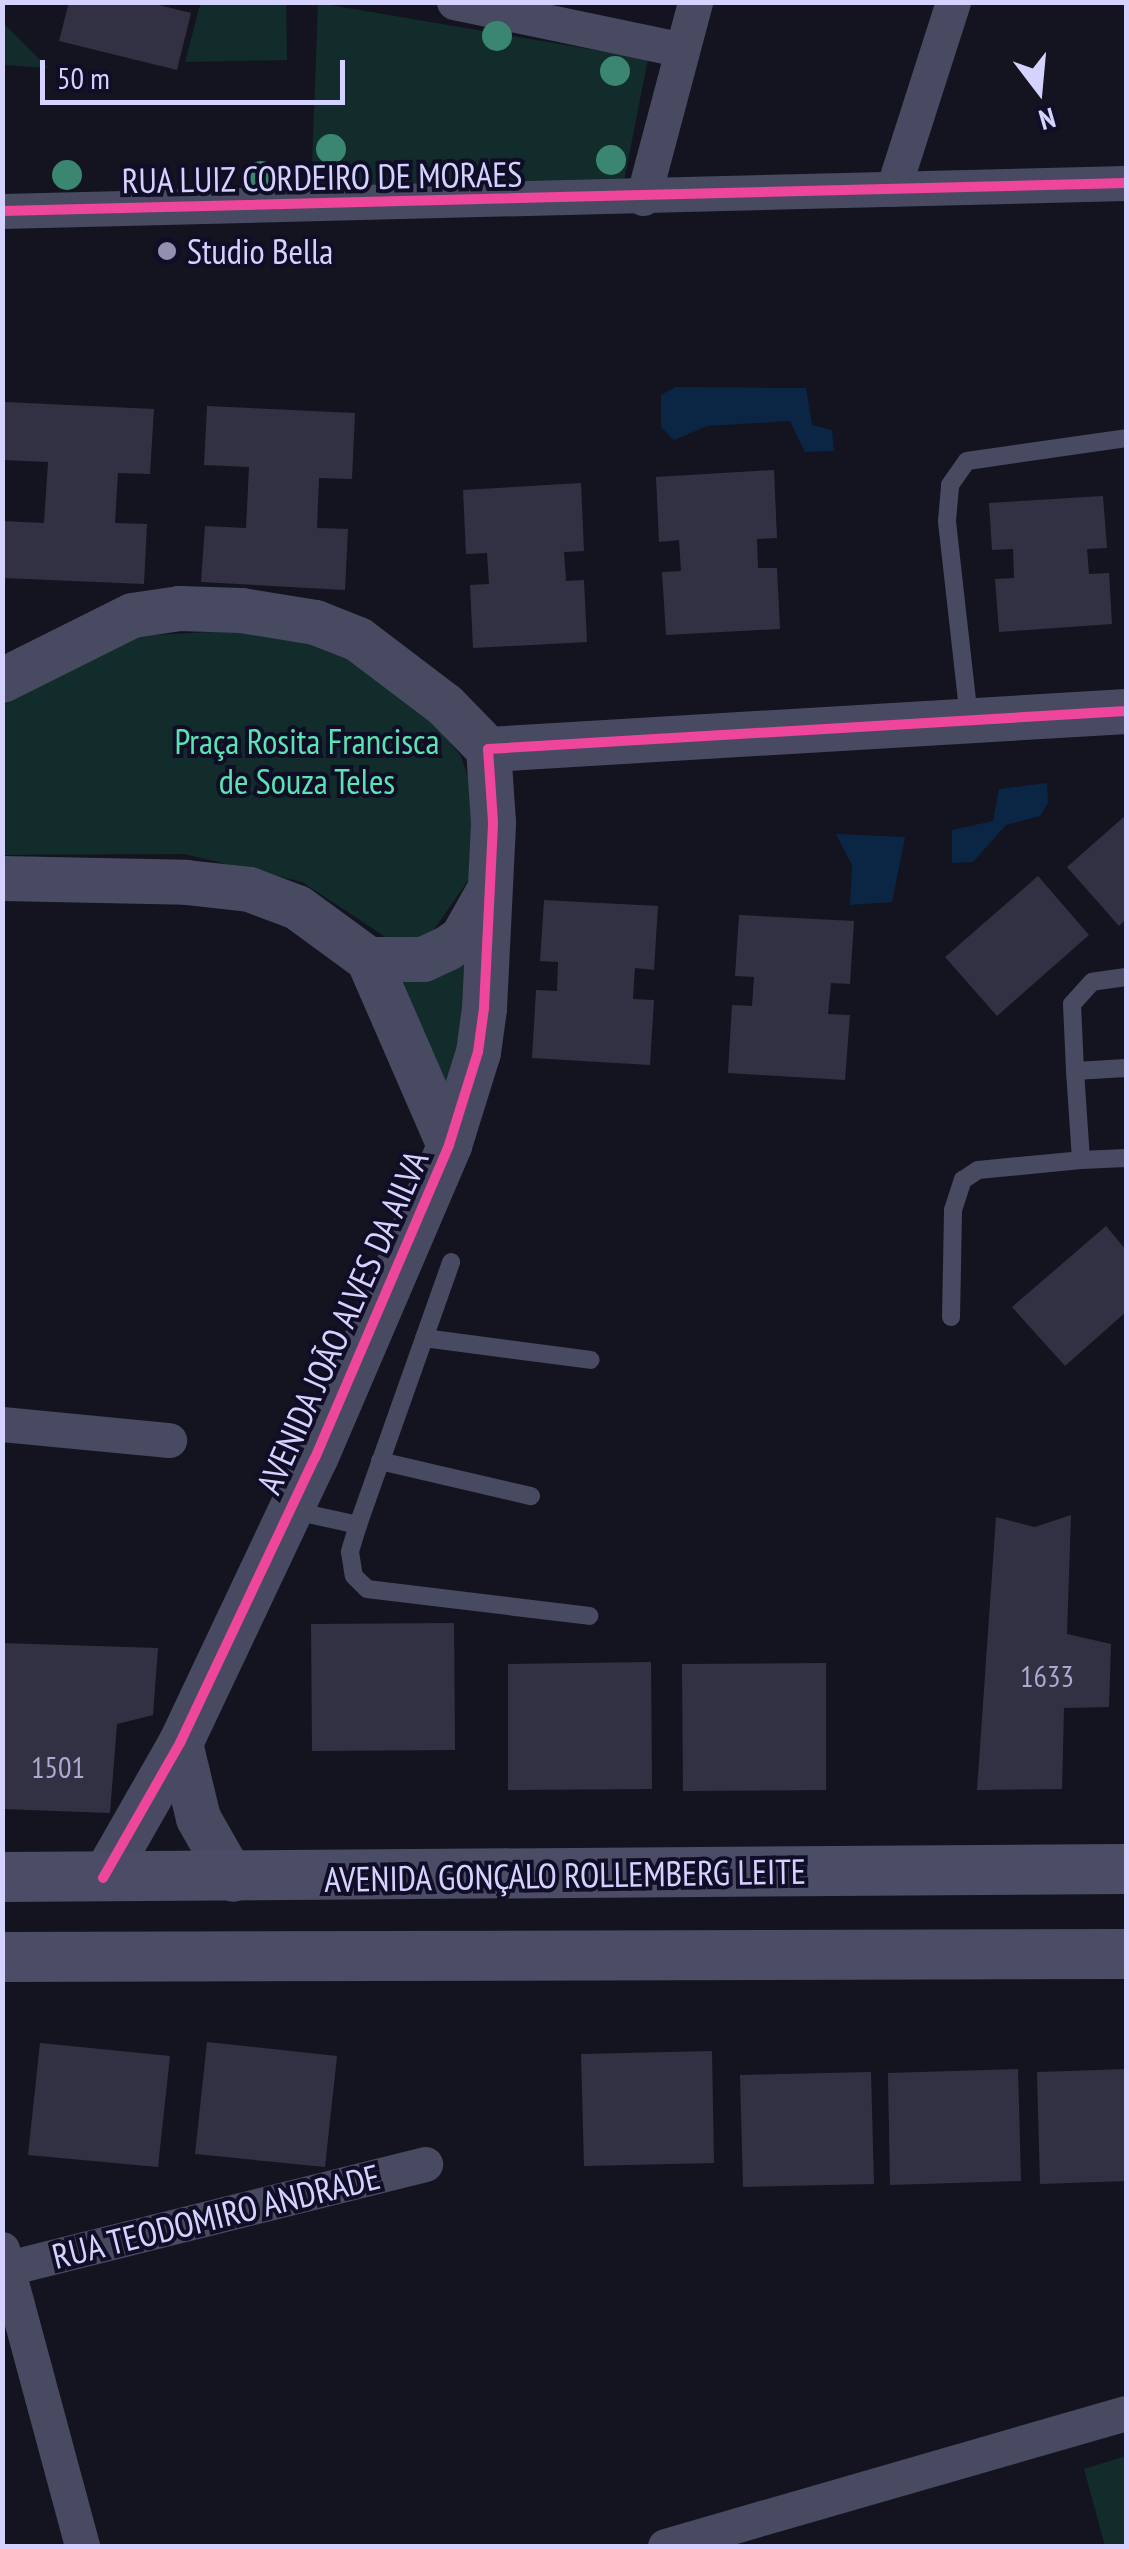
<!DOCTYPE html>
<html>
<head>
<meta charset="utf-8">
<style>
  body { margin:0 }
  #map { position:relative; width:1129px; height:2549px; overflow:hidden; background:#141420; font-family:"PT Sans Narrow",sans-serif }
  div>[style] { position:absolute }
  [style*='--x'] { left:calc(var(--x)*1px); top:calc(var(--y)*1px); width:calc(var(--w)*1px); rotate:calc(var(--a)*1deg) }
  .green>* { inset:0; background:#112c2a }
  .water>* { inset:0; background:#0b2645 }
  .building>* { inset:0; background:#323143 }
  .service>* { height:18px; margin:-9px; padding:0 9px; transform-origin:9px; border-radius:9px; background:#484a61 }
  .minor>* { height:35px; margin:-17.5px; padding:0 17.5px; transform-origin:17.5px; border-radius:17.5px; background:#484a61 }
  .tertiary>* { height:45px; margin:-22.5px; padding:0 22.5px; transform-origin:22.5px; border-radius:22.5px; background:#484a61 }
  .secondary>* { height:50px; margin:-25px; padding:0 25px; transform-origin:25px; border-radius:25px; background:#4b4d67 }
  .cycleway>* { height:10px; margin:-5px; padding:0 5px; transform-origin:5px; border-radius:5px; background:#ed469a }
  .trees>* { width:30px; height:30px; margin:-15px; border-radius:50%; background:#3a8671 }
  .dots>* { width:28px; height:28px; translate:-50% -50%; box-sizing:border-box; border:5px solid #100e26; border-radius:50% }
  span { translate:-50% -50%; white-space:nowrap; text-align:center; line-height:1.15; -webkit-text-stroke:8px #100e26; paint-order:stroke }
  .number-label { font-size:30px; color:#acaad0 }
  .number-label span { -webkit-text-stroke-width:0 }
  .street-label { font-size:35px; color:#d4d3ff }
  .poi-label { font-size:35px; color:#d4d3ff }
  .left { translate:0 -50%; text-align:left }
  .park-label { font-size:35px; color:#5ae4b3 }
  .frame { position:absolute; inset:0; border:5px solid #d4d3ff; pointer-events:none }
  .north { position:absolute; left:989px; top:40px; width:100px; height:100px; -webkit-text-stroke:8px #100e26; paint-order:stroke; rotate:164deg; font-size:28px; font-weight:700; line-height:40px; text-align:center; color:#d4d3ff }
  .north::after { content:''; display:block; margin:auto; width:35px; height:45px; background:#d4d3ff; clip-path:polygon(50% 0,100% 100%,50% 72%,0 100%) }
  .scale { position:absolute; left:40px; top:60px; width:305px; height:45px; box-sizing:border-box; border:5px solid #d4d3ff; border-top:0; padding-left:12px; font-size:30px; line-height:35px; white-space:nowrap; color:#d4d3ff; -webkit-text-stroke:8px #100e26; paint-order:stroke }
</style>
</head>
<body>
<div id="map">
  <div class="green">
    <i style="clip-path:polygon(318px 3px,648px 59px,623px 186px,311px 194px)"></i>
    <i style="clip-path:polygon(286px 4px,287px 60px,185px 62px,200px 5px)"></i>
    <i style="clip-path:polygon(5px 25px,48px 68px,3px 65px)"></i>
    <i style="clip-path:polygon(248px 630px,374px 652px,461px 756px,481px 820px,474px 872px,426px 941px,387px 938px,302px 882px,184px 854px,3px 855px,2px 706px,116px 637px)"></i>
    <i style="clip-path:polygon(474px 949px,447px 1101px,389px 976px,416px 982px,449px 972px)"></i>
    <i style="clip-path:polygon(1126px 2456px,1126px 2546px,1105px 2546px,1084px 2469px)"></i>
  </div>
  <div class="water">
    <i style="clip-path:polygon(676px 387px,806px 388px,812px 425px,832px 430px,834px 451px,805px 452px,790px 421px,707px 426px,674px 440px,661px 427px,661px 395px)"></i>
    <i style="clip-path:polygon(1047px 783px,1048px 803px,1040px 816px,1006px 825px,973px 862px,952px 863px,952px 830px,993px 821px,999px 789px)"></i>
    <i style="clip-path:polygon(836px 834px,905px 837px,892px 902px,850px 905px,852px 865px)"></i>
  </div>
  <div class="building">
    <i style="clip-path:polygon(69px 2px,147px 2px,191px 13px,177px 70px,59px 41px)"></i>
    <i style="clip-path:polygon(5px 402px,154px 409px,150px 474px,118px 473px,115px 523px,147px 524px,144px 584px,2px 578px,3px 521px,44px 523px,48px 462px,3px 460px)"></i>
    <i style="clip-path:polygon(207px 406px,355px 413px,352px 479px,319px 478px,317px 528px,348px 529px,345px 590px,201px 582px,205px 526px,246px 528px,249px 467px,204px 465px)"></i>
    <i style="clip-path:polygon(774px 470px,777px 538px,757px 539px,758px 568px,777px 568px,780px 629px,666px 635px,662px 572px,681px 571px,679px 540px,659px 542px,656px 477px)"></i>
    <i style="clip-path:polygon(581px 483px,584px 551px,564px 552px,566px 581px,584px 580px,587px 642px,473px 648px,470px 585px,489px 584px,487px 553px,466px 554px,463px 490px)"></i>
    <i style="clip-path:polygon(1103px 496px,1107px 548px,1087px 549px,1089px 574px,1109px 573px,1112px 624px,999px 632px,995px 579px,1014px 578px,1013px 549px,992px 550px,989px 503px)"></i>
    <i style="clip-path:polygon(1126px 815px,1126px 919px,1119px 926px,1067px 867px)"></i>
    <i style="clip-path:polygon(1038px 876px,1089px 935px,997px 1016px,945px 957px)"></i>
    <i style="clip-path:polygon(544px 900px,658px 906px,654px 970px,635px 968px,633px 999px,654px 1000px,650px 1065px,532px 1058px,536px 990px,557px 991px,558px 962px,540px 961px)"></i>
    <i style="clip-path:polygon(739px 915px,854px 921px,850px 984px,831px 983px,828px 1014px,850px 1015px,845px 1080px,728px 1073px,732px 1005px,752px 1006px,754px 977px,735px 976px)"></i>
    <i style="clip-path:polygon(1106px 1226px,1126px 1250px,1126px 1312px,1065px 1366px,1012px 1307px)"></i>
    <i style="clip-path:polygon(1071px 1515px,1067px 1634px,1111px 1644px,1109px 1707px,1064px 1708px,1062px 1789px,977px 1790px,996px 1517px,1035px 1527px)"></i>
    <i style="clip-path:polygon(454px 1623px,455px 1750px,312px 1751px,311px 1624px)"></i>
    <i style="clip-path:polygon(2px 1643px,158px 1648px,153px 1715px,117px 1724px,110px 1813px,2px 1809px)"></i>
    <i style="clip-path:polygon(651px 1662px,652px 1789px,508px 1790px,508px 1664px)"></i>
    <i style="clip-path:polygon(826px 1663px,826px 1790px,683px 1791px,682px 1664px)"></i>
    <i style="clip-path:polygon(207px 2042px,337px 2056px,325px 2167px,195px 2154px)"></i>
    <i style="clip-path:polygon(40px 2043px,170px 2056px,158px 2167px,28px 2155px)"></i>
    <i style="clip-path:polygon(712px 2051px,714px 2163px,584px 2166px,581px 2054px)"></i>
    <i style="clip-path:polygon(1018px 2069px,1021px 2181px,890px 2185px,888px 2073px)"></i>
    <i style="clip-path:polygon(1126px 2069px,1126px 2181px,1040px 2184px,1037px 2072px)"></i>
    <i style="clip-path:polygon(871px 2072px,874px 2184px,743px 2187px,740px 2075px)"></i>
  </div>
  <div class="service">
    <i style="--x:969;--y:718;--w:198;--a:-96.4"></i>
    <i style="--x:947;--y:521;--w:36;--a:-85"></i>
    <i style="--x:950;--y:485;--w:29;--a:-55"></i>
    <i style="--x:967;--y:461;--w:161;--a:-8.2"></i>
    <i style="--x:1126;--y:977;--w:34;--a:172"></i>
    <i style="--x:1092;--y:982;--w:30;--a:132"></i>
    <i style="--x:1072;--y:1004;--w:67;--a:87.4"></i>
    <i style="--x:1075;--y:1071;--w:51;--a:-3.4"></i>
    <i style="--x:1075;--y:1071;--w:89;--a:86.1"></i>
    <i style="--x:1081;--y:1160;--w:45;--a:-2.5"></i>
    <i style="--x:951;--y:1317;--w:107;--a:-88.9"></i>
    <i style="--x:953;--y:1210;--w:32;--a:-72"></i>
    <i style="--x:963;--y:1180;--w:18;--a:-34"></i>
    <i style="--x:978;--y:1170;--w:103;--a:-5.5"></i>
    <i style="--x:424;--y:1338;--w:168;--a:7.5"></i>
    <i style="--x:380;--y:1461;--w:155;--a:13.1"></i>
    <i style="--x:290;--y:1510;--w:70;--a:12.4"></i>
    <i style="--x:358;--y:1525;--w:279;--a:-70.5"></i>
    <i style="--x:358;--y:1525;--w:28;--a:107"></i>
    <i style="--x:350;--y:1552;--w:24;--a:81"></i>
    <i style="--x:354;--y:1576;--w:18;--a:45"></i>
    <i style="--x:367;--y:1589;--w:224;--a:6.9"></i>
  </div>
  <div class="minor">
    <i style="--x:454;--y:2;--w:230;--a:11.8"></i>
    <i style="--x:893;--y:189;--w:196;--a:-72.2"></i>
    <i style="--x:643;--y:198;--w:203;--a:-75.1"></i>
    <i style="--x:2;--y:211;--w:1124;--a:-1.43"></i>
    <i style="--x:2;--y:1424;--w:168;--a:5.5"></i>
    <i style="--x:2;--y:2249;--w:308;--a:74.9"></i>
    <i style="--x:8;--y:2268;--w:430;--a:-14"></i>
    <i style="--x:665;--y:2546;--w:480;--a:-16.1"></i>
  </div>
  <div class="tertiary">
    <i style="--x:2;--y:680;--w:145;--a:-26.6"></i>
    <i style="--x:132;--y:615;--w:48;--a:-8.5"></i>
    <i style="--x:179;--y:608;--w:62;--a:1.8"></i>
    <i style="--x:241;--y:610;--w:75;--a:9.2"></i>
    <i style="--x:315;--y:622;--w:46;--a:21.6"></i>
    <i style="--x:358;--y:639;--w:109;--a:37.2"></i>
    <i style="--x:445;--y:705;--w:62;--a:45.7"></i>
    <i style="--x:488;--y:749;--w:639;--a:-3.41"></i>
    <i style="--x:2;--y:878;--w:184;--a:1.2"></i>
    <i style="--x:186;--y:882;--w:63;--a:6.3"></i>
    <i style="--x:249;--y:889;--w:51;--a:20.6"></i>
    <i style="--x:297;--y:907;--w:88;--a:36.2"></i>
    <i style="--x:368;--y:959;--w:203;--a:66.5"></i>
    <i style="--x:368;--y:959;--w:55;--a:0"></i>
    <i style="--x:423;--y:959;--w:26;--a:-25"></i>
    <i style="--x:447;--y:948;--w:19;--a:-36"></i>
    <i style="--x:462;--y:937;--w:53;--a:-60.5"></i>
    <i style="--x:180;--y:1743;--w:77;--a:76.5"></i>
    <i style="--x:198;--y:1818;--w:70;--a:60.2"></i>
    <i style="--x:103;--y:1878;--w:155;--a:-60.3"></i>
    <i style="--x:180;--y:1743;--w:315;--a:-64.7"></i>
    <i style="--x:315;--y:1458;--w:340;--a:-66.8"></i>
    <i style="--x:449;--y:1145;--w:97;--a:-72.7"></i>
    <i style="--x:478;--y:1052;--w:44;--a:-82.2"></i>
    <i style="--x:484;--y:1008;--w:186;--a:-87.2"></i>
    <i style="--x:493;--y:822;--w:73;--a:-93.9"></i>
  </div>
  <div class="secondary">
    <i style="--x:2;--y:1877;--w:1124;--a:-0.41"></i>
    <i style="--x:2;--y:1957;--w:1124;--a:-0.15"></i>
  </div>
  <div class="cycleway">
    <i style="--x:2;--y:211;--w:1124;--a:-1.43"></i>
    <i style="--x:103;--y:1878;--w:155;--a:-60.3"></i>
    <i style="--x:180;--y:1743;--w:315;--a:-64.7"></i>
    <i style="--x:315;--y:1458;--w:340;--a:-66.8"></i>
    <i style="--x:449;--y:1145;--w:97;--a:-72.7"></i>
    <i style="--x:478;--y:1052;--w:44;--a:-82.2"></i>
    <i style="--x:484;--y:1008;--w:186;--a:-87.2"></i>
    <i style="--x:493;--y:822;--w:73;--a:-93.9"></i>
    <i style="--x:488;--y:749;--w:639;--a:-3.41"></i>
  </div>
  <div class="trees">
    <i style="left:497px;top:36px"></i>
    <i style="left:615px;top:71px"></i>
    <i style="left:331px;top:149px"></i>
    <i style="left:611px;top:160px"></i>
    <i style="left:67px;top:175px"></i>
    <i style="left:261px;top:176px"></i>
  </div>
  <div class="dots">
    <i style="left:167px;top:251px;background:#9190b1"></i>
  </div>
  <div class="number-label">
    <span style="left:1047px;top:1676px">1633</span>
    <span style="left:58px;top:1767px">1501</span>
  </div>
  <div class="street-label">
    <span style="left:322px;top:177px;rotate:-1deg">RUA LUIZ CORDEIRO DE MORAES</span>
    <span style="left:342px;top:1322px;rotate:-66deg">AVENIDA JOÃO ALVES DA AILVA</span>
    <span style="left:565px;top:1875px;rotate:-1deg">AVENIDA GONÇALO ROLLEMBERG LEITE</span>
    <span style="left:216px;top:2216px;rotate:-14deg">RUA TEODOMIRO ANDRADE</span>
  </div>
  <div class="poi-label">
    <span class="left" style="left:187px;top:251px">Studio Bella</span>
  </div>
  <div class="park-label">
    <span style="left:307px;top:761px">Praça Rosita Francisca<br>de Souza Teles</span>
  </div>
  <div class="frame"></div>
  <div class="north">N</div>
  <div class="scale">50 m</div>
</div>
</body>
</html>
